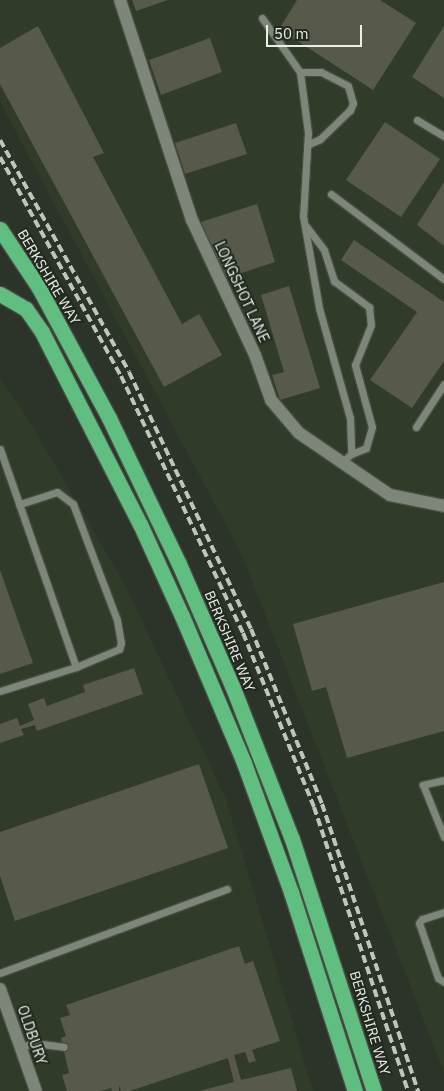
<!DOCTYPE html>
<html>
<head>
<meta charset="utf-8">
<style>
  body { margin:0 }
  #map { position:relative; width:444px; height:1091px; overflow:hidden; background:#2c3328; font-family:"IBM Plex Sans",sans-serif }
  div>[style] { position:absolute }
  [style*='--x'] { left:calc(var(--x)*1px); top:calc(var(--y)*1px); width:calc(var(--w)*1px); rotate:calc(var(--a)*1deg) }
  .built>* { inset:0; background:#313b2a }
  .building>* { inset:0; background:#57594b }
  .roads { filter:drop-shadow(1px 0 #474e44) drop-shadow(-1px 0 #474e44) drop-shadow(0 1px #474e44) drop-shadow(0 -1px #474e44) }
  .lane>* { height:7px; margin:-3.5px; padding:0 3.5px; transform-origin:3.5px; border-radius:3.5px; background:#7e8679 }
  .street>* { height:12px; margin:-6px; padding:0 6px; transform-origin:6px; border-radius:6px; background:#7e8679 }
  .highway>* { height:15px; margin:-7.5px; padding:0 7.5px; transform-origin:7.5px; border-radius:7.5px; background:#61be81 }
  .rail>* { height:4px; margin-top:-2px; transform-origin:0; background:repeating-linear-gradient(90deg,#bfc5bd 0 8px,transparent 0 12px) }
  span { translate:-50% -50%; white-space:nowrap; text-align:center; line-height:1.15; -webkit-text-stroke:4px #22291e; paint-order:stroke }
  .street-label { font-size:14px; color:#eaefe8 }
  .scale { position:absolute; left:266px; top:25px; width:96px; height:22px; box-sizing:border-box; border:2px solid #eaefe8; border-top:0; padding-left:6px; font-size:15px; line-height:18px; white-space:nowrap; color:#eaefe8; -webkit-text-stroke:4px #22291e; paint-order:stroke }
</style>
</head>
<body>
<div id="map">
  <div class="built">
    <i style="clip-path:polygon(0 0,444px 0,444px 1072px,241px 553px,0 102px)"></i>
    <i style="clip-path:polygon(0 379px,27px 417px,125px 585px,226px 799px,313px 1091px,0 1091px)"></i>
  </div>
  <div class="building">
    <i style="clip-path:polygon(132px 0,168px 0,136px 11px)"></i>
    <i style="clip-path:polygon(297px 0,380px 0,416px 23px,373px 90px,279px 29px)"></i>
    <i style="clip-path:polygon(38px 26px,104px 153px,93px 157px,182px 324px,199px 314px,222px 355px,164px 387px,0 84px,0 48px)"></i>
    <i style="clip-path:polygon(444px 26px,444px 98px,412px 77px)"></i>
    <i style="clip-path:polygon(210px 38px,222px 72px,161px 95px,149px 60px)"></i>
    <i style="clip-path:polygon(385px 122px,440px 159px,401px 217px,346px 180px)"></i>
    <i style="clip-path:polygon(236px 123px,247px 154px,185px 174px,175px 143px)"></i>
    <i style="clip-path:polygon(444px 182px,444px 246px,417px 225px)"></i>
    <i style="clip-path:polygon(257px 204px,275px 262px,220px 280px,201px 222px)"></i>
    <i style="clip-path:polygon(354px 240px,444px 302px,444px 361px,412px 408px,370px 380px,417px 312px,341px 260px)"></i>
    <i style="clip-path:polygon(289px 286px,320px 388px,280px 400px,272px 375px,284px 372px,261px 295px)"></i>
    <i style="clip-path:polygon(0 570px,33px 663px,0 674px)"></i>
    <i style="clip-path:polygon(444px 582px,444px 731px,347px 758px,326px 687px,312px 691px,293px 624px)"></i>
    <i style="clip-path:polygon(134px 668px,143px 694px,37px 731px,35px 725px,21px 729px,24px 735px,0 743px,0 724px,17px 718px,20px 726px,34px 720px,28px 704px,44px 698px,47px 706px,85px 692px,83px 685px)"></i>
    <i style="clip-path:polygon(199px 764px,228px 848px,15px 921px,0 876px,0 832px)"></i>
    <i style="clip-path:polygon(239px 946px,245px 964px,253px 961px,280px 1041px,252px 1050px,256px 1061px,249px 1063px,245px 1052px,234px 1055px,241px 1080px,291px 1068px,297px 1091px,199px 1091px,234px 1082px,228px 1058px,130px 1091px,121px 1091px,119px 1085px,119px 1091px,112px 1091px,111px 1088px,101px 1091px,67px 1091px,62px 1075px,69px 1073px,61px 1038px,66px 1036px,60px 1018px,70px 1015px,66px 1005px)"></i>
  </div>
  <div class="roads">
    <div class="lane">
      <i style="--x:262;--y:18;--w:66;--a:54.9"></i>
      <i style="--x:300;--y:72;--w:62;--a:82.5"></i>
      <i style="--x:308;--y:133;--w:83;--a:93.4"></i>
      <i style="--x:303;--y:216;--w:93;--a:80.1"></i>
      <i style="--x:319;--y:308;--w:114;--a:74.3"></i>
      <i style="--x:350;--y:418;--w:36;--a:88"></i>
      <i style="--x:351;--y:454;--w:12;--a:138"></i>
      <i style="--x:300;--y:72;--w:21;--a:0"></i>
      <i style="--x:321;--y:72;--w:30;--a:27"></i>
      <i style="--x:348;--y:86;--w:18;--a:74"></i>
      <i style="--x:353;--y:103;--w:8;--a:113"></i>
      <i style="--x:350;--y:110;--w:42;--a:136"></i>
      <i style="--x:320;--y:139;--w:14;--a:155"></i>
      <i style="--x:417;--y:120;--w:31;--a:31"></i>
      <i style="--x:331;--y:194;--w:141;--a:37"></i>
      <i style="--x:306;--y:226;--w:30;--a:53"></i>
      <i style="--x:324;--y:250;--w:33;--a:72"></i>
      <i style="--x:334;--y:281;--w:44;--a:36.6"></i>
      <i style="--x:369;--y:307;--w:18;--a:84"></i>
      <i style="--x:371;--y:325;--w:43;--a:111.8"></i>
      <i style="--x:355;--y:365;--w:64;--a:74.7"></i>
      <i style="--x:372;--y:427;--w:22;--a:106"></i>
      <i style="--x:366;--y:448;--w:16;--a:158"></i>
      <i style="--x:416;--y:427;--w:51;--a:-56.9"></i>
      <i style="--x:0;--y:449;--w:231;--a:70.8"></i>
      <i style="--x:0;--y:691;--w:80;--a:-17.5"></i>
      <i style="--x:76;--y:667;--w:47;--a:-22.7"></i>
      <i style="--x:119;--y:649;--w:6;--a:-72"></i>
      <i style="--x:121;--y:643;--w:23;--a:-100"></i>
      <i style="--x:117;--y:620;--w:124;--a:-110.8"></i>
      <i style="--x:73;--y:504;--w:20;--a:-143"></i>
      <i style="--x:57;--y:492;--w:40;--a:162"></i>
      <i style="--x:444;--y:780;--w:22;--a:167"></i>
      <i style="--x:423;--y:785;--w:56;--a:68"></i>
      <i style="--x:444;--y:912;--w:23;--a:162"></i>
      <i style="--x:422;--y:919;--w:5;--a:127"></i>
      <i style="--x:419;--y:923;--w:58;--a:70.9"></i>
      <i style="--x:438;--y:978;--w:7;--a:34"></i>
      <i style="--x:0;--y:973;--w:242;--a:-20.3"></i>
      <i style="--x:21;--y:1047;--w:13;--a:-18"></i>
      <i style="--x:33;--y:1043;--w:31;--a:7"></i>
    </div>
    <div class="street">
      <i style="--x:120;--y:0;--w:231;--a:71.9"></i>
      <i style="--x:192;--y:220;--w:149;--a:65"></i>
      <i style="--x:255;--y:355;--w:48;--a:70.4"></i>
      <i style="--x:271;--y:400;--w:43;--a:49.7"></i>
      <i style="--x:299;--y:433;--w:110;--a:34.3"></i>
      <i style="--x:390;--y:495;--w:55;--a:11.5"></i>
      <i style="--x:0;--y:989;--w:108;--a:70.6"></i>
    </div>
    <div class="highway">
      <i style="--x:0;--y:229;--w:71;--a:56.5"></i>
      <i style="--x:39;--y:288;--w:148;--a:61.7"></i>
      <i style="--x:109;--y:418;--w:162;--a:64.4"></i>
      <i style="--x:179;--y:564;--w:135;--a:66.5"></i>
      <i style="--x:233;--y:688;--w:162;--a:68.7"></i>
      <i style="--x:292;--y:839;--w:265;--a:72"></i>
      <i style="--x:0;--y:294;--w:30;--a:30"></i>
      <i style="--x:26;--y:309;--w:28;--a:55"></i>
      <i style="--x:42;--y:332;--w:216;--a:63"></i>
      <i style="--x:140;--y:524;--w:101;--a:65.5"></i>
      <i style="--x:182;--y:616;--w:160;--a:67.1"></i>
      <i style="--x:244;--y:763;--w:137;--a:70"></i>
      <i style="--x:291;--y:892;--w:209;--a:72.2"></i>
    </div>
  </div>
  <div class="rail">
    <i style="--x:0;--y:140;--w:265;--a:60.9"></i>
    <i style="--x:129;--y:372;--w:284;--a:64.6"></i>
    <i style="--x:251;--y:629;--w:189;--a:67.9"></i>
    <i style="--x:322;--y:804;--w:303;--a:71.5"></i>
    <i style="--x:0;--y:157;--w:250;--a:61.1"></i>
    <i style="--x:121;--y:376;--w:284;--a:64.6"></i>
    <i style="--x:243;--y:633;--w:188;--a:67.8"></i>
    <i style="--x:314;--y:807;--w:299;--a:71.7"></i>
  </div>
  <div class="street-label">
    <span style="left:49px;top:277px;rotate:59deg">BERKSHIRE WAY</span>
    <span style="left:242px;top:292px;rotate:65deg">LONGSHOT LANE</span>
    <span style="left:230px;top:641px;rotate:67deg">BERKSHIRE WAY</span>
    <span style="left:370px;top:1023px;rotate:73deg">BERKSHIRE WAY</span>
    <span style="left:32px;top:1035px;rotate:71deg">OLDBURY</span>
  </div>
  <div class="scale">50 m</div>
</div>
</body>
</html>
